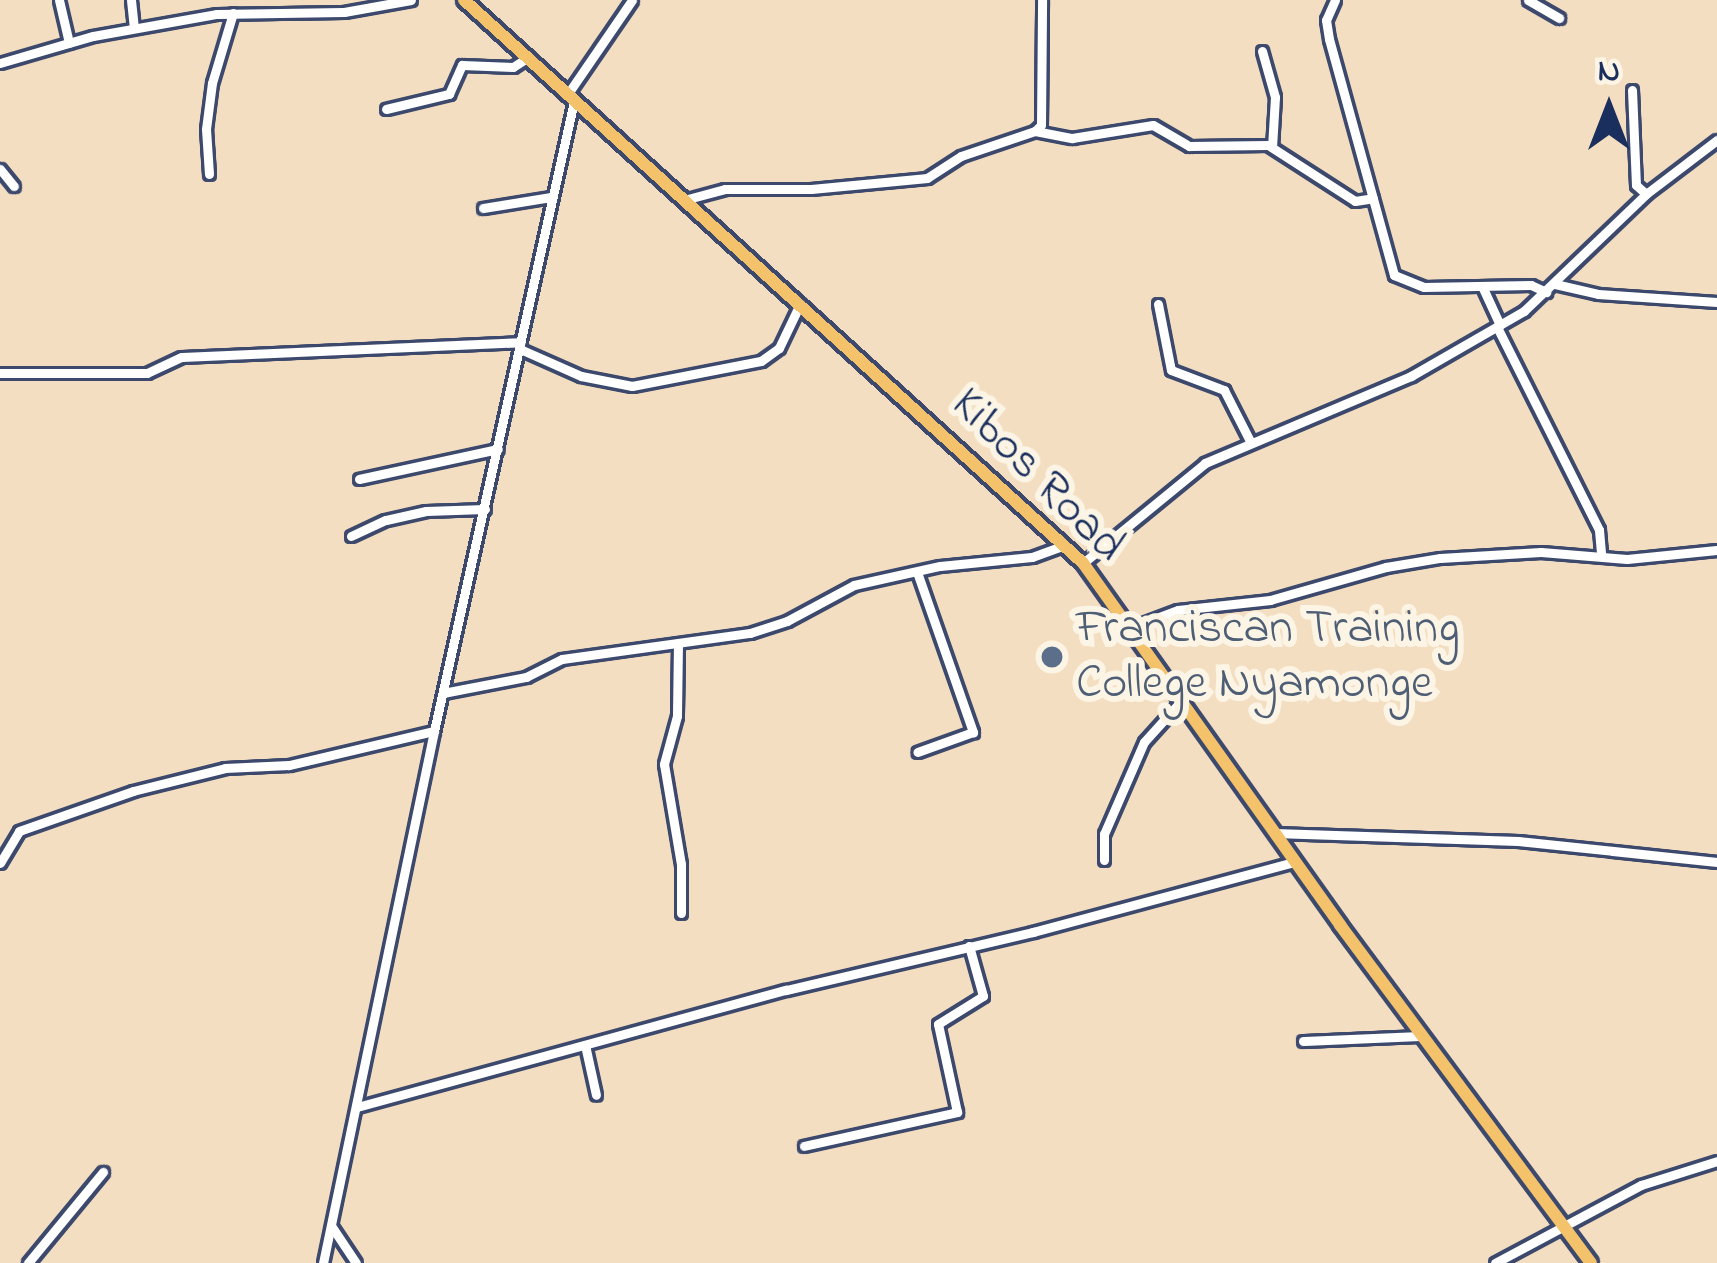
<!DOCTYPE html>
<html>
<head>
<meta charset="utf-8">
<style>
  body { margin:0 }
  #map { position:relative; width:1717px; height:1263px; overflow:hidden; background:#f4dec1; font-family:"Indie Flower",sans-serif }
  div>[style] { position:absolute }
  [style*='--x'] { left:calc(var(--x)*1px); top:calc(var(--y)*1px); width:calc(var(--w)*1px); rotate:calc(var(--a)*1deg) }
  .roads { filter:drop-shadow(3px 0 #3c496d) drop-shadow(-3px 0 #3c496d) drop-shadow(0 3px #3c496d) drop-shadow(0 -3px #3c496d) }
  .minor>* { height:9px; margin:-4.5px; padding:0 4.5px; transform-origin:4.5px; border-radius:4.5px; background:#fff }
  .major>* { height:12px; margin:-6px; padding:0 6px; transform-origin:6px; border-radius:6px; background:#f3c26a }
  .dots>* { width:33px; height:33px; translate:-50% -50%; box-sizing:border-box; border:6px solid #fcf5e5; border-radius:50% }
  span { translate:-50% -50%; white-space:nowrap; text-align:center; line-height:1.15; -webkit-text-stroke:12px #fcf5e5; paint-order:stroke }
  .street-label { font-size:48px; color:#1b2f5e }
  .service-label { font-size:48px; color:#4e5e75 }
  .left { translate:0 -50%; text-align:left }
  .north { position:absolute; left:1549px; top:48px; width:120px; height:120px; -webkit-text-stroke:9px #fcf5e5; paint-order:stroke; rotate:0deg; font-size:33px; font-weight:700; line-height:48px; text-align:center; color:#1b2f5e }
  .north::after { content:''; display:block; margin:auto; width:42px; height:54px; background:#1b2f5e; clip-path:polygon(50% 0,100% 100%,50% 72%,0 100%) }
</style>
</head>
<body>
<div id="map">
  <div class="roads">
    <div class="minor">
      <i style="--x:59;--y:0;--w:44;--a:76.9"></i>
      <i style="--x:131;--y:0;--w:28;--a:84"></i>
      <i style="--x:1335;--y:0;--w:22;--a:114"></i>
      <i style="--x:1326;--y:20;--w:19;--a:81"></i>
      <i style="--x:1329;--y:39;--w:245;--a:74.6"></i>
      <i style="--x:1394;--y:275;--w:32;--a:22"></i>
      <i style="--x:1424;--y:287;--w:107;--a:-1.1"></i>
      <i style="--x:1531;--y:285;--w:17;--a:25"></i>
      <i style="--x:1528;--y:0;--w:36;--a:30"></i>
      <i style="--x:1262;--y:51;--w:48;--a:74.2"></i>
      <i style="--x:1275;--y:97;--w:50;--a:93.4"></i>
      <i style="--x:0;--y:63;--w:97;--a:-16.2"></i>
      <i style="--x:93;--y:36;--w:126;--a:-10.1"></i>
      <i style="--x:217;--y:14;--w:127;--a:-0.9"></i>
      <i style="--x:344;--y:12;--w:68;--a:-10.2"></i>
      <i style="--x:1632;--y:90;--w:95;--a:87.6"></i>
      <i style="--x:1636;--y:185;--w:13;--a:42"></i>
      <i style="--x:567;--y:95;--w:115;--a:-55.6"></i>
      <i style="--x:386;--y:109;--w:65;--a:-13.4"></i>
      <i style="--x:449;--y:94;--w:32;--a:-66"></i>
      <i style="--x:462;--y:65;--w:51;--a:2.2"></i>
      <i style="--x:513;--y:67;--w:17;--a:-33"></i>
      <i style="--x:1035;--y:131;--w:8;--a:-45"></i>
      <i style="--x:1041;--y:125;--w:125;--a:-89.5"></i>
      <i style="--x:0;--y:169;--w:22;--a:51"></i>
      <i style="--x:209;--y:174;--w:45;--a:-93.8"></i>
      <i style="--x:206;--y:129;--w:46;--a:-82.6"></i>
      <i style="--x:212;--y:83;--w:73;--a:-73.3"></i>
      <i style="--x:684;--y:200;--w:42;--a:-15"></i>
      <i style="--x:725;--y:189;--w:86;--a:0"></i>
      <i style="--x:811;--y:189;--w:117;--a:-5.4"></i>
      <i style="--x:927;--y:178;--w:40;--a:-32.9"></i>
      <i style="--x:961;--y:156;--w:78;--a:-18.7"></i>
      <i style="--x:1035;--y:131;--w:38;--a:11"></i>
      <i style="--x:1072;--y:138;--w:82;--a:-9.1"></i>
      <i style="--x:1153;--y:125;--w:42;--a:30.3"></i>
      <i style="--x:1189;--y:146;--w:79;--a:-0.7"></i>
      <i style="--x:1268;--y:145;--w:103;--a:32.8"></i>
      <i style="--x:1355;--y:201;--w:18;--a:-9"></i>
      <i style="--x:483;--y:208;--w:69;--a:-9.2"></i>
      <i style="--x:1555;--y:284;--w:44;--a:13.1"></i>
      <i style="--x:1598;--y:294;--w:119;--a:3.8"></i>
      <i style="--x:1482;--y:286;--w:43;--a:65.2"></i>
      <i style="--x:1158;--y:304;--w:67;--a:78.9"></i>
      <i style="--x:1171;--y:370;--w:57;--a:20.7"></i>
      <i style="--x:1224;--y:390;--w:57;--a:63"></i>
      <i style="--x:1497;--y:327;--w:227;--a:63.3"></i>
      <i style="--x:1599;--y:530;--w:25;--a:85"></i>
      <i style="--x:520;--y:349;--w:67;--a:23.9"></i>
      <i style="--x:581;--y:376;--w:52;--a:11.1"></i>
      <i style="--x:632;--y:386;--w:131;--a:-11"></i>
      <i style="--x:761;--y:361;--w:22;--a:-36"></i>
      <i style="--x:779;--y:348;--w:49;--a:-64.5"></i>
      <i style="--x:0;--y:373;--w:147;--a:0"></i>
      <i style="--x:147;--y:373;--w:38;--a:-25"></i>
      <i style="--x:182;--y:357;--w:339;--a:-2.5"></i>
      <i style="--x:359;--y:479;--w:142;--a:-12.2"></i>
      <i style="--x:351;--y:536;--w:38;--a:-25"></i>
      <i style="--x:386;--y:520;--w:41;--a:-12.7"></i>
      <i style="--x:426;--y:511;--w:59;--a:-1.9"></i>
      <i style="--x:1083;--y:563;--w:158;--a:-39.3"></i>
      <i style="--x:1205;--y:463;--w:224;--a:-22.9"></i>
      <i style="--x:1411;--y:376;--w:130;--a:-29.9"></i>
      <i style="--x:1524;--y:311;--w:169;--a:-43.8"></i>
      <i style="--x:1646;--y:194;--w:89;--a:-37.3"></i>
      <i style="--x:917;--y:572;--w:170;--a:70.7"></i>
      <i style="--x:973;--y:732;--w:59;--a:160.3"></i>
      <i style="--x:1130;--y:628;--w:51;--a:-20.6"></i>
      <i style="--x:1178;--y:610;--w:93;--a:-6.2"></i>
      <i style="--x:1270;--y:600;--w:121;--a:-15.9"></i>
      <i style="--x:1386;--y:567;--w:55;--a:-9.5"></i>
      <i style="--x:1440;--y:558;--w:101;--a:-3.4"></i>
      <i style="--x:1541;--y:552;--w:86;--a:4.7"></i>
      <i style="--x:1627;--y:559;--w:90;--a:-5.7"></i>
      <i style="--x:678;--y:643;--w:73;--a:90.8"></i>
      <i style="--x:677;--y:716;--w:50;--a:105.2"></i>
      <i style="--x:664;--y:764;--w:101;--a:80.4"></i>
      <i style="--x:681;--y:864;--w:49;--a:90"></i>
      <i style="--x:443;--y:693;--w:85;--a:-10.9"></i>
      <i style="--x:526;--y:677;--w:40;--a:-26.6"></i>
      <i style="--x:562;--y:659;--w:190;--a:-7.9"></i>
      <i style="--x:750;--y:633;--w:39;--a:-18"></i>
      <i style="--x:787;--y:621;--w:76;--a:-28.2"></i>
      <i style="--x:854;--y:585;--w:88;--a:-12.5"></i>
      <i style="--x:940;--y:566;--w:92;--a:-5.6"></i>
      <i style="--x:1032;--y:557;--w:35;--a:-20"></i>
      <i style="--x:1274;--y:833;--w:244;--a:1.9"></i>
      <i style="--x:1518;--y:841;--w:200;--a:6"></i>
      <i style="--x:1104;--y:860;--w:26;--a:-90"></i>
      <i style="--x:1104;--y:834;--w:100;--a:-66.5"></i>
      <i style="--x:1144;--y:742;--w:55;--a:-47.9"></i>
      <i style="--x:0;--y:863;--w:37;--a:-59"></i>
      <i style="--x:19;--y:831;--w:121;--a:-19.3"></i>
      <i style="--x:133;--y:791;--w:95;--a:-14"></i>
      <i style="--x:225;--y:768;--w:64;--a:-2.7"></i>
      <i style="--x:289;--y:765;--w:149;--a:-13.2"></i>
      <i style="--x:1303;--y:1041;--w:118;--a:-2.4"></i>
      <i style="--x:585;--y:1045;--w:51;--a:77.6"></i>
      <i style="--x:357;--y:1107;--w:445;--a:-15.3"></i>
      <i style="--x:786;--y:990;--w:254;--a:-13.2"></i>
      <i style="--x:1033;--y:932;--w:270;--a:-15"></i>
      <i style="--x:804;--y:1146;--w:157;--a:-12.5"></i>
      <i style="--x:957;--y:1112;--w:90;--a:-102.2"></i>
      <i style="--x:938;--y:1024;--w:53;--a:-31.9"></i>
      <i style="--x:983;--y:996;--w:52;--a:-105.6"></i>
      <i style="--x:332;--y:1227;--w:43;--a:56.3"></i>
      <i style="--x:28;--y:1263;--w:118;--a:-50.5"></i>
      <i style="--x:323;--y:1263;--w:543;--a:-78.21"></i>
      <i style="--x:434;--y:731;--w:645;--a:-77.47"></i>
      <i style="--x:1495;--y:1263;--w:166;--a:-28.1"></i>
      <i style="--x:1641;--y:1185;--w:80;--a:-17.5"></i>
    </div>
    <div class="major">
      <i style="--x:464;--y:0;--w:837;--a:42.29"></i>
      <i style="--x:1083;--y:563;--w:444;--a:54.6"></i>
      <i style="--x:1340;--y:925;--w:421;--a:53.4"></i>
    </div>
  </div>
  <div class="dots">
    <i style="left:1052px;top:657px;background:#5c6f8a"></i>
  </div>
  <div class="street-label">
    <span style="left:1037px;top:476px;rotate:45deg">Kibos Road</span>
  </div>
  <div class="service-label">
    <span class="left" style="left:1076px;top:657px">Franciscan Training<br>College Nyamonge</span>
  </div>
  <div class="north">N</div>
</div>
</body>
</html>
